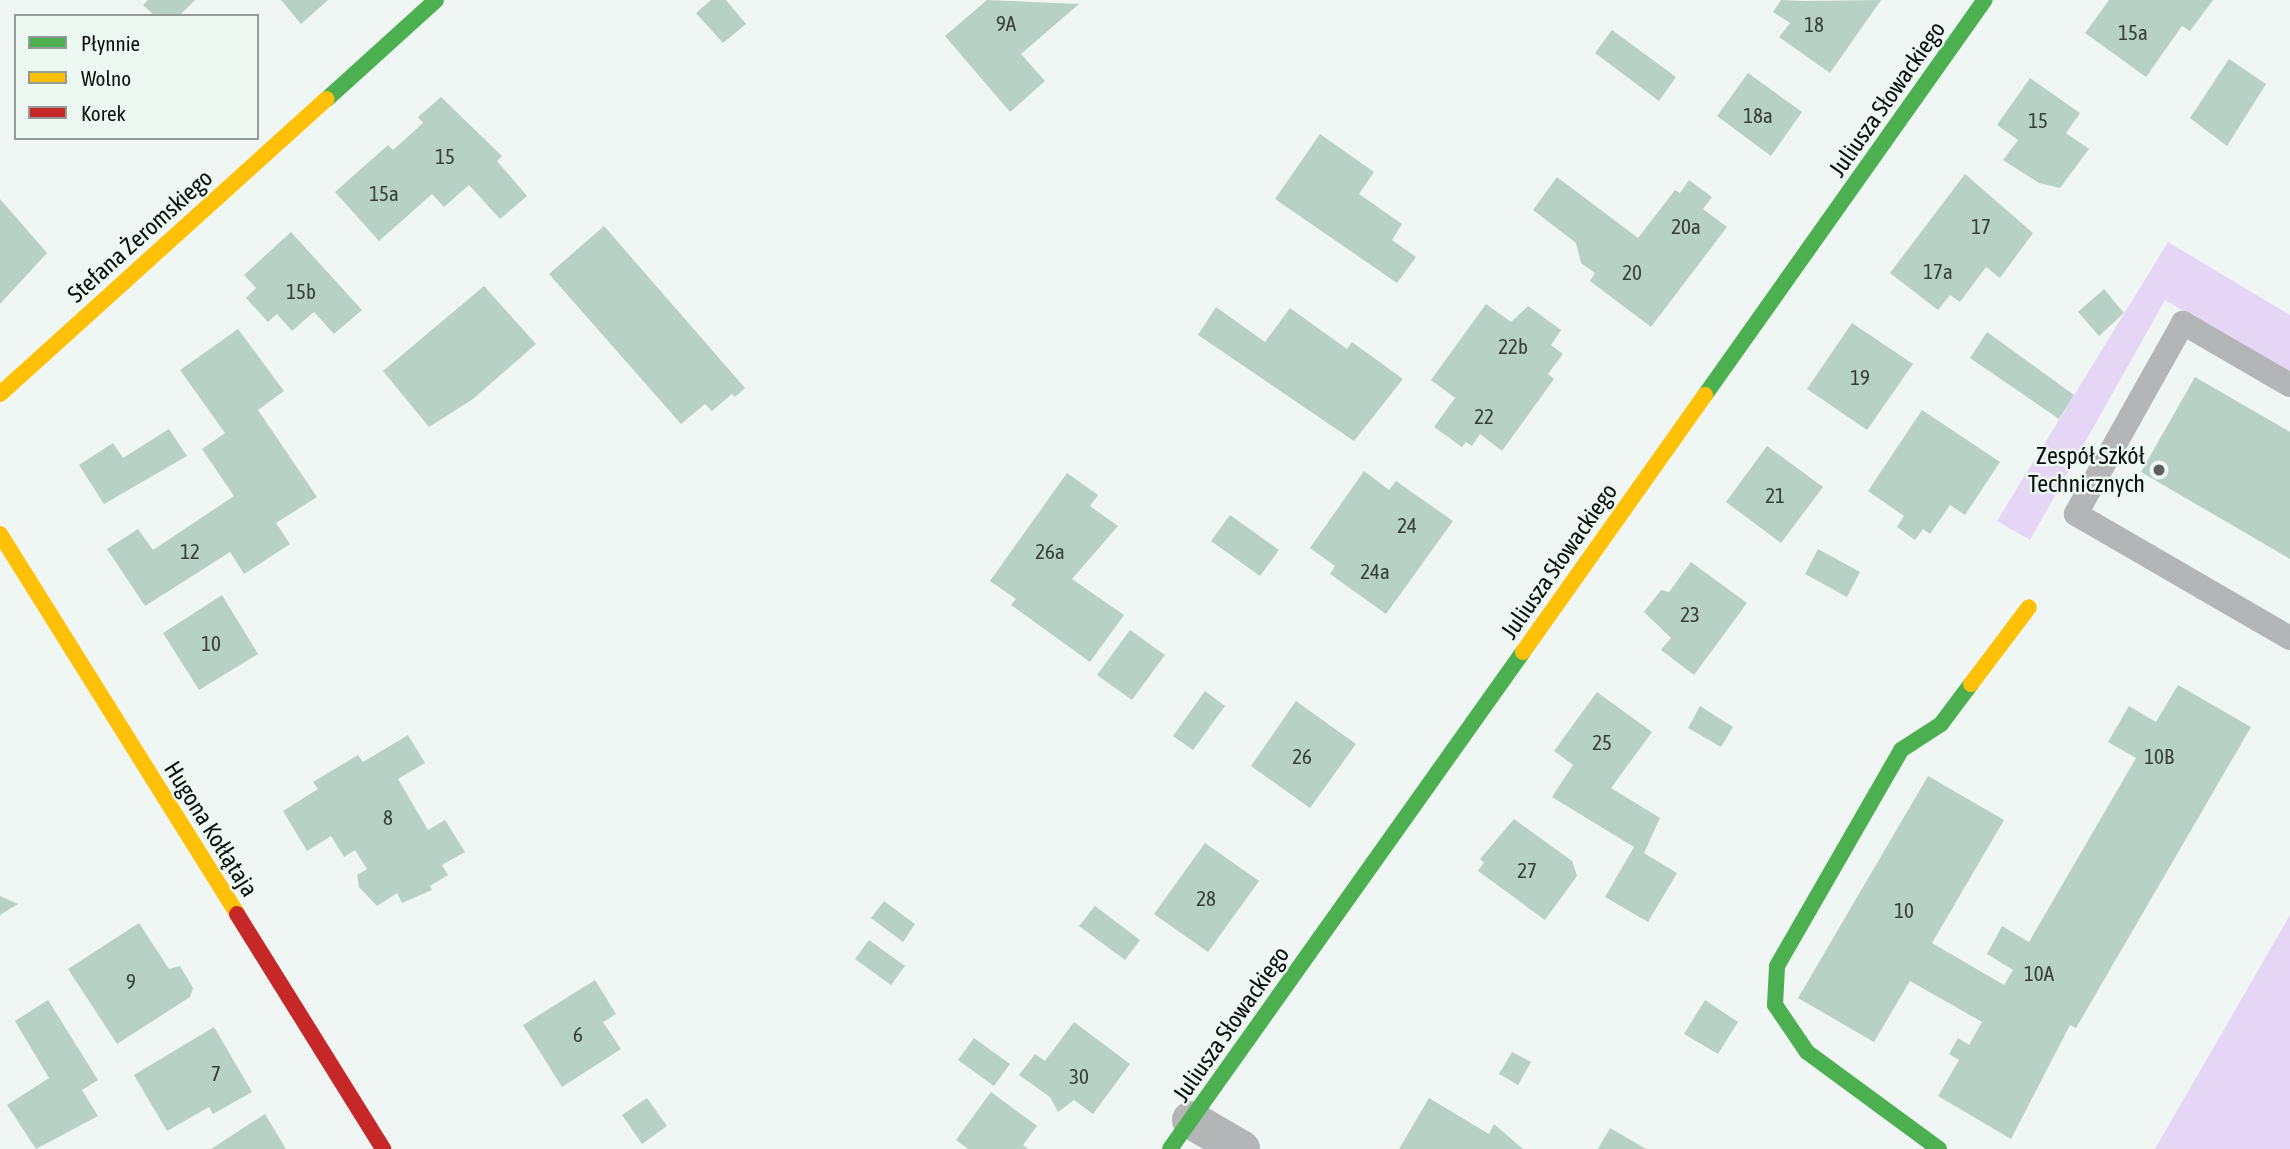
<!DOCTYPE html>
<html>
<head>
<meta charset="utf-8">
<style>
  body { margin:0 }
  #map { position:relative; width:2290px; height:1149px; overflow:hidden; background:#f0f6f3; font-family:"Asap Condensed",sans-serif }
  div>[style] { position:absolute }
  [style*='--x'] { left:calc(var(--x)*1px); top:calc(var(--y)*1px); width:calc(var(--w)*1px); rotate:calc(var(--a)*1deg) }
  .green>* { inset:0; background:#e6d6f6 }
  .building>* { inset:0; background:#b8d1c6 }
  .lane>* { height:24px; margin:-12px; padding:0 12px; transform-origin:12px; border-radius:12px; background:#b4b5b6 }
  .street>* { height:38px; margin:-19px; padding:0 19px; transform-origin:19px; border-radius:19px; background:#b4b5b6 }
  .fast>* { height:16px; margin:-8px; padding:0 8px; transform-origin:8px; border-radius:8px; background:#4caf50 }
  .slow>* { height:16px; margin:-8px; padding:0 8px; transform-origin:8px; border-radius:8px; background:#ffc107 }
  .jam>* { height:16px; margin:-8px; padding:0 8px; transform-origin:8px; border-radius:8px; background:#c62828 }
  .dots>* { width:19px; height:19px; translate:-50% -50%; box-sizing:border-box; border:4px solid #eef8f3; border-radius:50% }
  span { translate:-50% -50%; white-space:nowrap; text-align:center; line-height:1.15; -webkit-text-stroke:5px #eef8f3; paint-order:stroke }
  .number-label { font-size:21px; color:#363f3a }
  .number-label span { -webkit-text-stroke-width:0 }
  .street-label { font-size:24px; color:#0a0e0c }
  .poi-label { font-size:24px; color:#0a0e0c }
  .right { translate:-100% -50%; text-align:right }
  .legend { position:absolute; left:14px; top:14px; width:245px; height:126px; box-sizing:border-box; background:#eef8f3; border:2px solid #939a97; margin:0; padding:9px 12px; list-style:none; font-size:21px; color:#0a0e0c }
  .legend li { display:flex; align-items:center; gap:14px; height:35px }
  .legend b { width:35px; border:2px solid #939a97 }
</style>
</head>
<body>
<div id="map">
  <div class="green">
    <i style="clip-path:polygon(2168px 242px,2290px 315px,2290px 374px,2165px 300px,2030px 540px,1997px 521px)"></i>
    <i style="clip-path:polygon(2290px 915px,2290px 1149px,2155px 1149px)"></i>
  </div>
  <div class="building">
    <i style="clip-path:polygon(148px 0,195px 0,179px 16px,155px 16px,143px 5px)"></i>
    <i style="clip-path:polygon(281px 0,328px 0,301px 24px)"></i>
    <i style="clip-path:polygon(711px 0,726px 0,746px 24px,723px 43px,696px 13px)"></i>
    <i style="clip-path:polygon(987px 0,1079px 4px,1021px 54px,1045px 81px,1010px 112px,945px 36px)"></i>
    <i style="clip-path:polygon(1781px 0,1805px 1px,1881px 0,1830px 73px,1779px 37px,1790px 23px,1773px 12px)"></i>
    <i style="clip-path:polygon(2109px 0,2213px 0,2190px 31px,2182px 26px,2146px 77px,2085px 33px)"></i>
    <i style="clip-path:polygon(1612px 30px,1676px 77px,1659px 101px,1595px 53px)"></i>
    <i style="clip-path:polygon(2229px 59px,2266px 84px,2227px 146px,2190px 118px)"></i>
    <i style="clip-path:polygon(1748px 73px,1802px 112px,1771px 156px,1717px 116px)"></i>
    <i style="clip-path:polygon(2030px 78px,2080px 113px,2066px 133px,2089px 149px,2060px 188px,2039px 183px,2003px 160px,2018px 140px,1997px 125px)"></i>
    <i style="clip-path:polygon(441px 97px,502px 156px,497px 161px,527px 196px,500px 219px,469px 185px,444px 207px,432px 194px,379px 241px,335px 192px,388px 145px,393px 150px,423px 123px,418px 117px)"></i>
    <i style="clip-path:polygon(1320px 134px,1374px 172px,1359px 194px,1402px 224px,1392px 240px,1416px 257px,1397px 283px,1275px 199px)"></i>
    <i style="clip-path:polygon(1965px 174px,2033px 233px,2000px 278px,1986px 267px,1960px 302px,1950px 295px,1938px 310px,1890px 273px)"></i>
    <i style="clip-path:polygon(1557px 177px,1638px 238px,1675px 190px,1680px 193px,1689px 180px,1712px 197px,1703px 209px,1727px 227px,1651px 327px,1590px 281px,1595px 273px,1581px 263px,1576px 243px,1533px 210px)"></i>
    <i style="clip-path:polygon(0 199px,47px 253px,0 304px)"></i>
    <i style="clip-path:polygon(604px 226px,745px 388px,735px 397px,732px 394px,712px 411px,705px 404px,681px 424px,549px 274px)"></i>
    <i style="clip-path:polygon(291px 232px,362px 310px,334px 334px,314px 312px,292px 331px,277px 314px,268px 322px,246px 298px,256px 288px,244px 275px)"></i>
    <i style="clip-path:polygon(484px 286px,536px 344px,473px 399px,429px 427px,383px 371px)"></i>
    <i style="clip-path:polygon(2104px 289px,2124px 313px,2099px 336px,2078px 312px)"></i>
    <i style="clip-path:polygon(1486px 304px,1511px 322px,1528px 306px,1561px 330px,1551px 345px,1563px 354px,1548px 374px,1554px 379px,1502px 451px,1480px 434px,1472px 446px,1466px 442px,1462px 447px,1434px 427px,1455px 398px,1431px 380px)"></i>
    <i style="clip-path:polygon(1216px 307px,1265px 342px,1290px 308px,1347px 349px,1352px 342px,1403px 379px,1354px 441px,1198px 335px)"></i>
    <i style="clip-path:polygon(1852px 323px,1913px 364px,1867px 430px,1807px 389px)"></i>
    <i style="clip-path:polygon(238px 329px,284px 391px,258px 410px,317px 497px,276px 523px,290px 544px,244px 574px,230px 552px,145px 606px,107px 549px,138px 529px,153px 550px,234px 496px,202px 449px,225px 433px,180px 370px)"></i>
    <i style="clip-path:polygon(1987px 332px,2074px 395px,2059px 419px,1970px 358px)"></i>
    <i style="clip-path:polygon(2195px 377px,2290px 432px,2290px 559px,2141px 472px)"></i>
    <i style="clip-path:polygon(1922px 410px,2000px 462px,1965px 515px,1950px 505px,1930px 534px,1923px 529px,1915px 540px,1897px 527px,1904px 516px,1868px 491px)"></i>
    <i style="clip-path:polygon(169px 429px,187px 456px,104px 504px,79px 465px,113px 443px,123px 458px)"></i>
    <i style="clip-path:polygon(1767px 446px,1823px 487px,1781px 543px,1726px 502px)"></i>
    <i style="clip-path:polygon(1364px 471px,1389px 490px,1396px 481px,1453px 521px,1386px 614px,1330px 574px,1335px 566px,1310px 548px)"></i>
    <i style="clip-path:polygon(1067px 473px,1098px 495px,1090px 506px,1118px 526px,1072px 579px,1124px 615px,1090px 662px,1011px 605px,1016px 599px,990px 581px)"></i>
    <i style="clip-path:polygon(1230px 515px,1279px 550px,1260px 576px,1211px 541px)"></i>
    <i style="clip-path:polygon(1818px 549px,1860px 572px,1847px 597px,1805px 574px)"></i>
    <i style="clip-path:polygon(1691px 562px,1747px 603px,1694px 675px,1661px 650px,1671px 638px,1644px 612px,1661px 590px,1669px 592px)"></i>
    <i style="clip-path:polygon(222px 595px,258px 654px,199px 690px,163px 633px)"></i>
    <i style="clip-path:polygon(1130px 630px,1165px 655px,1132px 700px,1097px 675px)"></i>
    <i style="clip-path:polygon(2178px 685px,2251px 727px,2076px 1028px,2070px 1025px,2011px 1139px,1938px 1096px,1959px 1060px,1949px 1054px,1958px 1038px,1969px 1045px,1982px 1022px,1910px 981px,1874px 1042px,1798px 998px,1928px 776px,2004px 820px,1932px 943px,2004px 985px,2013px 970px,1987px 954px,2002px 926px,2029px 942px,2136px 758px,2108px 742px,2129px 706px,2156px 722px)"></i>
    <i style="clip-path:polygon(1205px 691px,1225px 706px,1193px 750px,1173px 736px)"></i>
    <i style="clip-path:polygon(1597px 692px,1652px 732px,1611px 788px,1660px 818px,1644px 853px,1677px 873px,1648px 922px,1605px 897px,1634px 847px,1552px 797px,1573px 765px,1554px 751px)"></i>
    <i style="clip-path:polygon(1296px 701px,1356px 744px,1310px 808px,1251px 766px)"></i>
    <i style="clip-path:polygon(1700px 706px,1733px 727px,1721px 747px,1688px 728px)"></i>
    <i style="clip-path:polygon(408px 735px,425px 763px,398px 779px,428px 830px,445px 820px,465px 852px,442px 865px,448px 875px,430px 886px,432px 890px,402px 903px,397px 893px,377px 906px,359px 887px,357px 875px,367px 869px,355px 850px,344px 857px,331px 836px,307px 851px,283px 811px,318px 789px,313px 782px,358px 755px,363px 762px)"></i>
    <i style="clip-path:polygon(1514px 819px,1572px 861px,1577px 876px,1545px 920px,1478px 871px,1484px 862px,1480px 859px)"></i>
    <i style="clip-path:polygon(1205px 843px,1259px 881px,1208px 952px,1154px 914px)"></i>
    <i style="clip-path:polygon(0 896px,18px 904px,0 915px)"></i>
    <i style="clip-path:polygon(884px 901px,915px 924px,903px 942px,871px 918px)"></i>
    <i style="clip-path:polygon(1095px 906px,1140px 940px,1125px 960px,1079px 926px)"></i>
    <i style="clip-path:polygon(139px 923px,169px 969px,180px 966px,193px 988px,190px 997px,117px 1044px,68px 969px)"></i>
    <i style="clip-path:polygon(869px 940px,905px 966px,891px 985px,855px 959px)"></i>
    <i style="clip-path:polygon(595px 980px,616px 1014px,603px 1022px,621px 1049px,562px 1087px,523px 1025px)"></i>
    <i style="clip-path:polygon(48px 1000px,98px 1080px,82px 1090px,98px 1116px,36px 1149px,7px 1105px,49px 1078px,15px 1021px)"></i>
    <i style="clip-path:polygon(1705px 1000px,1738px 1022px,1718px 1054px,1684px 1034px)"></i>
    <i style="clip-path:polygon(1074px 1022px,1130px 1064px,1093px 1114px,1074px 1100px,1058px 1112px,1050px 1097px,1019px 1075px,1035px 1054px,1045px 1061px)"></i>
    <i style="clip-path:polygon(214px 1027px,252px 1092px,213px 1114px,209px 1107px,167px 1131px,134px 1075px)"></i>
    <i style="clip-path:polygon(974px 1038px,1010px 1064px,994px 1086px,958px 1060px)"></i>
    <i style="clip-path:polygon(1512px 1052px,1531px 1062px,1518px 1085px,1499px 1074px)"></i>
    <i style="clip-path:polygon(991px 1092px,1037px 1126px,1023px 1145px,1028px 1149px,968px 1149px,956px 1140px)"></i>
    <i style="clip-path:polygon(647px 1098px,667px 1126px,642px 1144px,622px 1115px)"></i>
    <i style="clip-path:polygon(1429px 1098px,1489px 1134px,1494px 1124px,1523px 1149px,1399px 1149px)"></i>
    <i style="clip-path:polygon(265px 1114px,286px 1149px,211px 1149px)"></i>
    <i style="clip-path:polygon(1610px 1128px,1646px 1149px,1598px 1149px)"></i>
  </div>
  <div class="lane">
    <i style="--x:2290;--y:385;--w:124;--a:-149.9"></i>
    <i style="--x:2183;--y:323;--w:219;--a:119.3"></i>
    <i style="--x:2076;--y:514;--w:247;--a:30.1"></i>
  </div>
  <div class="street">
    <i style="--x:1191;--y:1120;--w:58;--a:30.1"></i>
  </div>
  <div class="fast">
    <i style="--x:327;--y:99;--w:147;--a:-42.2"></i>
    <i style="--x:1705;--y:395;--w:484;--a:-54.7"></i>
    <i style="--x:1170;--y:1149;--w:610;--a:-54.62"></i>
    <i style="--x:1939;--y:1149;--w:164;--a:-143.7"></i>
    <i style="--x:1807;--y:1052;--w:57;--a:-124.2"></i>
    <i style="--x:1775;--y:1005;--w:39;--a:-87"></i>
    <i style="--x:1777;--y:966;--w:249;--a:-60.1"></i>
    <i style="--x:1901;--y:750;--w:48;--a:-33"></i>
    <i style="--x:1941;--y:724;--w:50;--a:-53.1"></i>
  </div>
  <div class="slow">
    <i style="--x:0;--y:394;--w:440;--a:-42.1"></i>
    <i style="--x:0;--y:534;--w:448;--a:58"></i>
    <i style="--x:1523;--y:652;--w:315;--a:-54.7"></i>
    <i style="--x:1971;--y:684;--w:96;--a:-53"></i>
  </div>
  <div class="jam">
    <i style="--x:237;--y:914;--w:277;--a:58.1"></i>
  </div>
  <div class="dots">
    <i style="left:2159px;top:470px;background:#5a5f5d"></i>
  </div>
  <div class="number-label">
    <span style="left:1006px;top:23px">9A</span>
    <span style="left:1814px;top:24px">18</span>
    <span style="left:2133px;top:32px">15a</span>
    <span style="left:1758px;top:115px">18a</span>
    <span style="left:2038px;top:120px">15</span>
    <span style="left:445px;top:156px">15</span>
    <span style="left:384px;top:193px">15a</span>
    <span style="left:1686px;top:226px">20a</span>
    <span style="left:1981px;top:226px">17</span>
    <span style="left:1938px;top:271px">17a</span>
    <span style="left:1632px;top:272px">20</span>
    <span style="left:301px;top:291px">15b</span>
    <span style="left:1513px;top:346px">22b</span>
    <span style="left:1860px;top:377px">19</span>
    <span style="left:1484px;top:416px">22</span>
    <span style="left:1775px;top:495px">21</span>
    <span style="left:1407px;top:525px">24</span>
    <span style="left:190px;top:551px">12</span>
    <span style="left:1050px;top:551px">26a</span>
    <span style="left:1375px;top:571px">24a</span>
    <span style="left:1690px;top:614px">23</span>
    <span style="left:211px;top:643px">10</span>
    <span style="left:1602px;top:742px">25</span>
    <span style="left:1302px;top:756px">26</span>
    <span style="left:2159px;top:756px">10B</span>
    <span style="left:388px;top:817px">8</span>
    <span style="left:1527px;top:870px">27</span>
    <span style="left:1206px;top:898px">28</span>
    <span style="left:1904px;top:910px">10</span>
    <span style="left:2039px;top:973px">10A</span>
    <span style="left:131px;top:981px">9</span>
    <span style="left:578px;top:1034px">6</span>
    <span style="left:216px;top:1073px">7</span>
    <span style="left:1079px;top:1076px">30</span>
  </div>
  <div class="street-label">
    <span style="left:1887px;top:99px;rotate:-55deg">Juliusza Słowackiego</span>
    <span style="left:140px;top:236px;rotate:-42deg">Stefana Żeromskiego</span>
    <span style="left:1559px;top:561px;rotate:-55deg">Juliusza Słowackiego</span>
    <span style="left:211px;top:829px;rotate:58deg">Hugona Kołłątaja</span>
    <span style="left:1231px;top:1024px;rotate:-55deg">Juliusza Słowackiego</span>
  </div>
  <div class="poi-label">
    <span class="right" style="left:2145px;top:470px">Zespół Szkół<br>Technicznych</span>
  </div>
  <ul class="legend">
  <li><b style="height:9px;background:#4caf50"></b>Płynnie</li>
  <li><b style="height:9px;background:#ffc107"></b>Wolno</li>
  <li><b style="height:9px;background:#c62828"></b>Korek</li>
  </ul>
</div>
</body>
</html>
